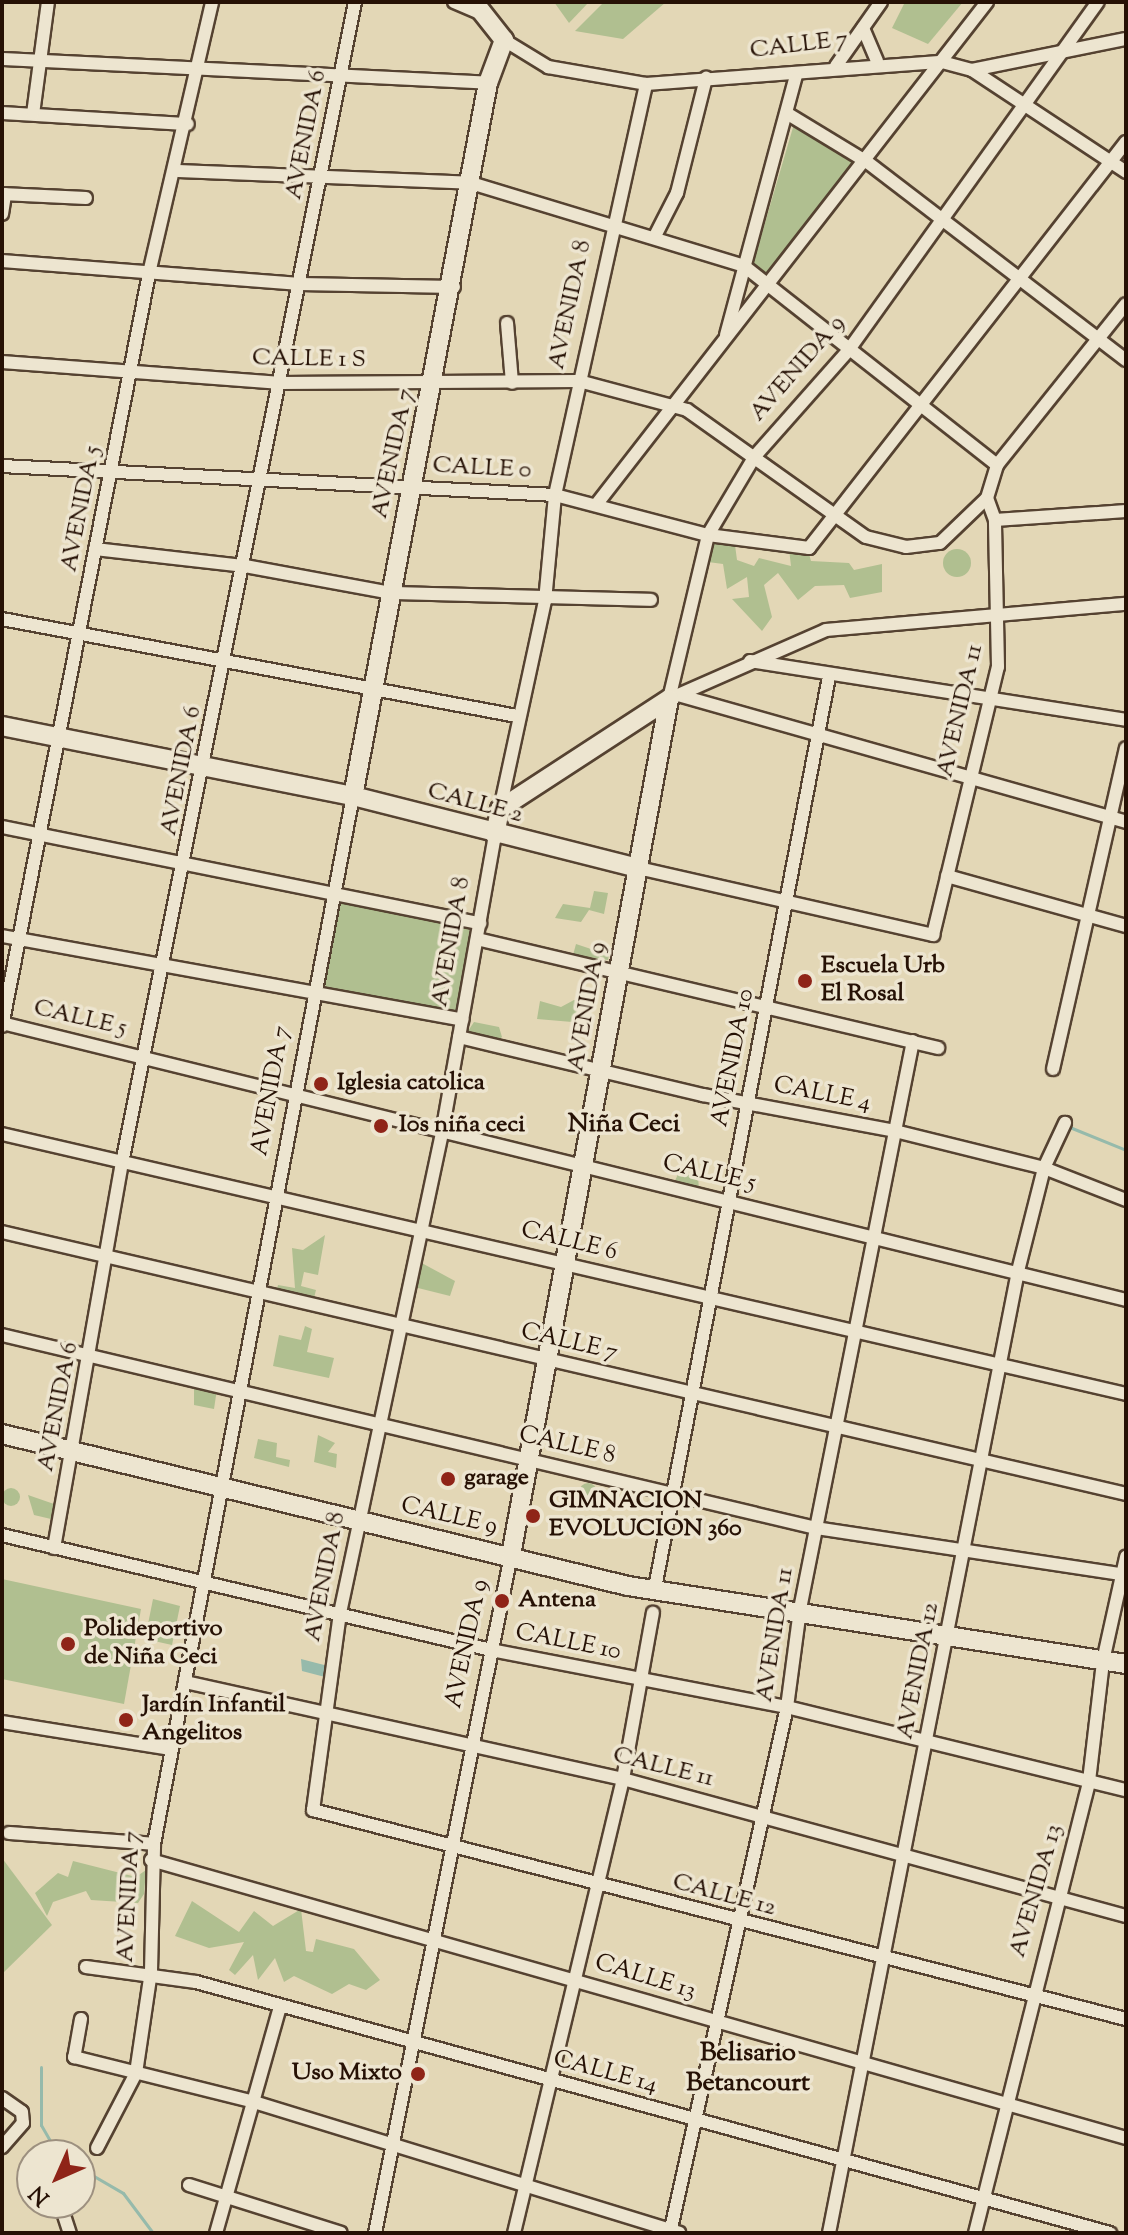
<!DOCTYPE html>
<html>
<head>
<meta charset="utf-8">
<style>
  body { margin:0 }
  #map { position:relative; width:1128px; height:2235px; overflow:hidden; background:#e3d7b6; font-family:"Sorts Mill Goudy",serif }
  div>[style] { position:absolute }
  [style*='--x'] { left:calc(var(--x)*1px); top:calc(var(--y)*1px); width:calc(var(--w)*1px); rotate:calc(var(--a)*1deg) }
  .green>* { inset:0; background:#b0bf90 }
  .round { border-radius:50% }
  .water>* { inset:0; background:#96baab }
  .stream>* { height:3px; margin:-1.5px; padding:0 1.5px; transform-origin:1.5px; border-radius:1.5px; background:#96baab }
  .roads { filter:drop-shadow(2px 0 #554231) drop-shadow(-2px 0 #554231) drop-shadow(0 2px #554231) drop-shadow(0 -2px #554231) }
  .street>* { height:12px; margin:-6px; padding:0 6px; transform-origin:6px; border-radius:6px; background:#ede5d0 }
  .secondary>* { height:18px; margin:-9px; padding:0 9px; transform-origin:9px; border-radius:9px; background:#ede5d0 }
  .dots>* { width:22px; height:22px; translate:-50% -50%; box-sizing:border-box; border:4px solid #ede5d0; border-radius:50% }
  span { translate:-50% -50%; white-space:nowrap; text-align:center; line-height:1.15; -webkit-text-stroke:7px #ede5d0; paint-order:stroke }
  .street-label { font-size:24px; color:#261105 }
  .poi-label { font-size:24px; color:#261105; font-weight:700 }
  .left { translate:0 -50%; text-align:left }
  .right { translate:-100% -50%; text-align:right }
  .neighbourhood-label { font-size:26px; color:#261105; font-weight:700 }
  .frame { position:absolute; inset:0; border:4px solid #261105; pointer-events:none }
  .north { position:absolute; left:16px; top:2139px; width:80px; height:80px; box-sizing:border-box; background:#ede5d0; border:2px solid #9d907f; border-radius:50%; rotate:225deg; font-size:22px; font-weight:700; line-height:32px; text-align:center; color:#261105 }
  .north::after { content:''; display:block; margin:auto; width:28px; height:36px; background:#8f2418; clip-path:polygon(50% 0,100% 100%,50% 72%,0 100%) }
</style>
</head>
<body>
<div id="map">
  <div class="green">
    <i style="clip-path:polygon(554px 2px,589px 2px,569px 23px)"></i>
    <i style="clip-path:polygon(604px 2px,666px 2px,623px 39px,575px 31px)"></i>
    <i style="clip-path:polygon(905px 2px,963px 2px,928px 44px,892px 28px)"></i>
    <i style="clip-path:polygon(794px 124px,863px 163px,771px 283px,752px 267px)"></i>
    <i style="clip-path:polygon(713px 540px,735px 545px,737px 560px,754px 566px,759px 558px,791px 566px,789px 549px,808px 550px,811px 561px,849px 563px,854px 570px,882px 564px,882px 592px,850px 598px,844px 585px,815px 586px,798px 600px,778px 573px,764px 585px,772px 617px,762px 631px,732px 599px,749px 597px,747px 577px,727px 589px,723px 564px,708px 562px)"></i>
    <i class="round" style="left:943px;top:549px;width:28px;height:28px"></i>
    <i style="clip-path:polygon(594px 891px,608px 893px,604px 914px,589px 910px,581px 922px,555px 918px,563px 904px,590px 908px)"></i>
    <i style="clip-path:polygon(340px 903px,470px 925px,459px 1017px,324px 992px)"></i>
    <i style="clip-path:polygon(576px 944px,609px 955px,608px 960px,573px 955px)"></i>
    <i style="clip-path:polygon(574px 1000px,584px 1002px,584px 1023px,537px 1019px,540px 1001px,561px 1007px)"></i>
    <i style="clip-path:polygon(474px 1022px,499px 1027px,502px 1037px,495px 1043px,464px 1037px)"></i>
    <i style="clip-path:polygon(679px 1172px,698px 1177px,699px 1189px,674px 1183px)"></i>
    <i style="clip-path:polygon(325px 1235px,318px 1275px,304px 1272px,301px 1286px,316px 1290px,313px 1302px,276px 1293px,278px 1285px,295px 1288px,292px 1248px,303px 1250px)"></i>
    <i style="clip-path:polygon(418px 1261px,455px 1281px,450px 1296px,414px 1287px)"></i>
    <i style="clip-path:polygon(305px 1326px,312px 1329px,307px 1352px,334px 1358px,329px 1378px,273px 1366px,279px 1335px,301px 1340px)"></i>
    <i style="clip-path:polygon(194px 1385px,217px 1389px,214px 1409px,194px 1405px)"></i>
    <i style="clip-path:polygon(318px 1435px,335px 1443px,328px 1452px,337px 1454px,336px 1468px,314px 1462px)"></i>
    <i style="clip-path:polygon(258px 1439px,277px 1443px,276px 1457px,290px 1460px,289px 1467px,254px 1458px)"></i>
    <i class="round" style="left:579px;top:1483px;width:18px;height:18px"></i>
    <i class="round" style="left:2px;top:1488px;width:18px;height:18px"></i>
    <i style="clip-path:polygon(28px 1495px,54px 1504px,51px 1519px,34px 1515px)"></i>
    <i style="clip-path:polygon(2px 1579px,141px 1609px,124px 1704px,2px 1679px)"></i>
    <i style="clip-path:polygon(153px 1599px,180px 1606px,172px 1645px,145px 1639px)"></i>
    <i style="clip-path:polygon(2px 1858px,52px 1925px,2px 1974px)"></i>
    <i style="clip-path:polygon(73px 1861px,136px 1877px,146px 1870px,144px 1894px,138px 1903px,91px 1900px,86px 1891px,53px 1902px,47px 1916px,35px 1893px,58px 1873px,68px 1877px)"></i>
    <i style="clip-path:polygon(192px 1901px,239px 1932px,254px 1911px,273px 1926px,301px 1909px,306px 1951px,313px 1952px,316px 1939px,354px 1949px,380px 1980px,366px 1990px,349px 1984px,332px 1994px,294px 1976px,284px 1982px,275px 1958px,258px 1980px,253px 1955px,235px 1975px,229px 1970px,244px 1942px,209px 1948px,175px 1936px)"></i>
  </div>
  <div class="water">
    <i style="clip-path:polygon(301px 1659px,328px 1666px,325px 1677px,302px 1671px)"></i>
  </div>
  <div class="stream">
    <i style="--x:1067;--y:1126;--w:64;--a:22.1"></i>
    <i style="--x:41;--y:2067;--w:58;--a:90"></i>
    <i style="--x:41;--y:2125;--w:34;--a:60"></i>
    <i style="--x:80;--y:2168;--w:50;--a:30.2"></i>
    <i style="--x:123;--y:2193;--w:50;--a:53.1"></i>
  </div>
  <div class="roads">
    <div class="street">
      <i style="--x:454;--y:2;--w:28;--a:23"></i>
      <i style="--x:863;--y:28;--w:36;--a:67"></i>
      <i style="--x:504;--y:40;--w:52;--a:31.5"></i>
      <i style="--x:548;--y:67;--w:99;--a:9.8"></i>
      <i style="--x:646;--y:84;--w:297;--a:-4.3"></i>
      <i style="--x:942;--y:62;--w:31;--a:15"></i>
      <i style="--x:972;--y:70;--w:185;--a:33.5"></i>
      <i style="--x:2;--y:59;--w:487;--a:2.8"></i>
      <i style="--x:836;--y:66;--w:78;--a:-54.9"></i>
      <i style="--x:972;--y:70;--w:157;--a:-11.4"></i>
      <i style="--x:2;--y:113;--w:186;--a:3.4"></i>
      <i style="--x:33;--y:114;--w:113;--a:-82.4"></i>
      <i style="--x:788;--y:114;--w:92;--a:31.3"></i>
      <i style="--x:867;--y:162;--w:326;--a:37.4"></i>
      <i style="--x:178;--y:171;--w:293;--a:2.3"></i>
      <i style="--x:471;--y:183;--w:285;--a:16.9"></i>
      <i style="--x:744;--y:266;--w:322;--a:38.2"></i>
      <i style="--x:2;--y:194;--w:84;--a:2.7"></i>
      <i style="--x:2;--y:214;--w:20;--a:-81"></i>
      <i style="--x:654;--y:238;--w:51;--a:-62.9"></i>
      <i style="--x:677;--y:193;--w:119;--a:-75.8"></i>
      <i style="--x:2;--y:261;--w:299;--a:4.4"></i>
      <i style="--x:300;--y:284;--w:154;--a:1.1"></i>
      <i style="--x:507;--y:323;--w:60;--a:85.2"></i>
      <i style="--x:726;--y:335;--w:269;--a:-74.9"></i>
      <i style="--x:2;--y:362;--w:280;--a:4.3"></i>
      <i style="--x:281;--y:383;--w:298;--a:-0.4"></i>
      <i style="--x:579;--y:381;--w:112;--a:15"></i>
      <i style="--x:687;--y:410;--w:219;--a:35.4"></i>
      <i style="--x:866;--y:537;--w:41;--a:14"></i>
      <i style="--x:906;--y:547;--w:34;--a:-7"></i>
      <i style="--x:940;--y:543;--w:65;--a:-43.8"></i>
      <i style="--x:2;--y:466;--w:554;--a:3"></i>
      <i style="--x:555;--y:495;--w:158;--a:14.7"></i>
      <i style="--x:708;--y:535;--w:102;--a:7.3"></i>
      <i style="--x:809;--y:548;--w:515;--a:-52.02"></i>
      <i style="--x:596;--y:505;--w:637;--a:-52.14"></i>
      <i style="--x:995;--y:520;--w:131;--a:-3.9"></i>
      <i style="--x:95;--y:549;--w:151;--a:6.5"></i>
      <i style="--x:245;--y:566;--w:148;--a:10.5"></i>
      <i style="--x:391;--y:593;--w:260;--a:1.5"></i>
      <i style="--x:2;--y:619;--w:524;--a:10.67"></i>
      <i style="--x:750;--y:661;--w:381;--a:8.9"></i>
      <i style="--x:678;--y:695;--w:466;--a:15.8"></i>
      <i style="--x:669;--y:699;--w:169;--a:-76.6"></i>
      <i style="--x:708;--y:535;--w:92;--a:-59.3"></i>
      <i style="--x:755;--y:456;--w:140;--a:-48.5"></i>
      <i style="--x:848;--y:351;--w:429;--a:-54.4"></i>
      <i style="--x:669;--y:699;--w:171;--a:-23.7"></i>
      <i style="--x:826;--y:630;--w:301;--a:-5"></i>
      <i style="--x:500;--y:809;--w:213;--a:-77.8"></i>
      <i style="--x:545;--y:601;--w:106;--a:-84.6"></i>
      <i style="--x:555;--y:495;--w:421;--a:-77.5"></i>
      <i style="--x:2;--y:827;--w:488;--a:11.4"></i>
      <i style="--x:495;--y:835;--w:303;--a:100.1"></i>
      <i style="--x:442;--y:1133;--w:491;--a:102"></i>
      <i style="--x:340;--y:1613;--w:199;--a:97.8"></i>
      <i style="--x:313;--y:1810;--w:839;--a:14.42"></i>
      <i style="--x:638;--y:868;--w:303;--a:12.8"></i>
      <i style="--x:933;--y:935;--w:276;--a:-76.4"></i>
      <i style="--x:998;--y:667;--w:147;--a:-91.2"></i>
      <i style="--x:995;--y:520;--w:23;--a:-110"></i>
      <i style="--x:987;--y:498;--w:34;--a:-73"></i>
      <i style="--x:997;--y:465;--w:206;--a:-51.3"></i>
      <i style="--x:947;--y:876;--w:186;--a:15.6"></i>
      <i style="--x:2;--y:936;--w:468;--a:10.3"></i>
      <i style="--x:477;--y:939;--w:474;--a:13.3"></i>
      <i style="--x:2;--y:1023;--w:1158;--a:13.84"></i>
      <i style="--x:2;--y:1026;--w:771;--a:-78.94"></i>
      <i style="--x:150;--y:269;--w:274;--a:-76.9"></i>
      <i style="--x:459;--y:1037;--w:251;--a:13.4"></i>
      <i style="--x:703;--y:1095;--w:195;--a:10.6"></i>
      <i style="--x:895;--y:1131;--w:154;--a:13.9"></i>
      <i style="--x:1044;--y:1168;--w:88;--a:21.3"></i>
      <i style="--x:1053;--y:1069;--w:329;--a:-77.2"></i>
      <i style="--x:2;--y:1134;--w:1154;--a:13.02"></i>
      <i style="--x:2;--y:1232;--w:1154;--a:13.12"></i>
      <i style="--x:2;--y:1335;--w:837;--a:13.34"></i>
      <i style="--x:816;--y:1528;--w:314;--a:8.6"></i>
      <i style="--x:2;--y:1535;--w:502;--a:13.23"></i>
      <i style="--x:491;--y:1650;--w:301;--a:10.9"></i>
      <i style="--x:787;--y:1707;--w:349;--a:13.8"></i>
      <i style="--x:54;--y:1548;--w:396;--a:-80"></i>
      <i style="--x:123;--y:1158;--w:1179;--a:-78.65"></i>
      <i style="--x:655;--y:1588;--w:927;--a:-79.19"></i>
      <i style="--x:185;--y:1682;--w:449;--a:12.5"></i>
      <i style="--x:623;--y:1779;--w:521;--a:15.24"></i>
      <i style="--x:2;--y:1722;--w:170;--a:9.1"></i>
      <i style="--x:9;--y:1833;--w:145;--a:4.3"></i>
      <i style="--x:151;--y:1860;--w:1014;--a:15.91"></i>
      <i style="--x:86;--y:1967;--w:111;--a:7.8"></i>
      <i style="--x:196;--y:1982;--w:948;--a:15.36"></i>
      <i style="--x:81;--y:2019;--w:39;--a:100"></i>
      <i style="--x:74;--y:2057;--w:186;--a:14"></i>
      <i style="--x:254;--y:2102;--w:445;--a:17.1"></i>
      <i style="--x:2;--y:2098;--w:24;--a:35"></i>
      <i style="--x:22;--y:2112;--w:11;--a:85"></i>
      <i style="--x:23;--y:2123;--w:32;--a:131"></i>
      <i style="--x:97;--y:2148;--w:85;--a:-62.5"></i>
      <i style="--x:136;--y:2073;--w:103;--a:-81.6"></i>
      <i style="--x:151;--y:1971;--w:127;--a:-88.6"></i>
      <i style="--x:154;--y:1844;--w:1067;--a:-79.25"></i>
      <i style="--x:189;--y:2185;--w:159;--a:17.5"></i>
      <i style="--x:60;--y:2203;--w:32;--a:72"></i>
      <i style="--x:216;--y:2233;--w:231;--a:-74.2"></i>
      <i style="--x:375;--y:2233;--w:692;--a:-78.66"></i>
      <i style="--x:514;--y:2233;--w:467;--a:-76.5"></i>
      <i style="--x:623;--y:1779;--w:169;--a:-79.8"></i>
      <i style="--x:670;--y:2233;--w:539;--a:-77.46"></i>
      <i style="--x:787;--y:1707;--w:99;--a:-82.4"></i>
      <i style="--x:800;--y:1609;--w:579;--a:-78.75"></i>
      <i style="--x:829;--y:2233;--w:980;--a:-78.88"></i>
      <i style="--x:1018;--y:1271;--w:106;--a:-75.8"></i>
      <i style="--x:1044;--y:1168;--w:50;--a:-65"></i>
      <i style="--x:975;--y:2233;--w:466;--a:-75.8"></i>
      <i style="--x:1089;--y:1781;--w:121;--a:-83.3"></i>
      <i style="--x:1103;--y:1661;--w:107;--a:-77.5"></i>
    </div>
    <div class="secondary">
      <i style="--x:2;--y:726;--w:358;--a:11.3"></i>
      <i style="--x:353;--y:796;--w:294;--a:14.2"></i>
      <i style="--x:353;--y:796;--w:726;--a:-79.28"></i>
      <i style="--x:488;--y:83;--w:46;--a:-69.6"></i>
      <i style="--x:504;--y:40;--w:48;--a:-128.3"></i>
      <i style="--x:495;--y:835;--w:26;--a:-79"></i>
      <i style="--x:500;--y:809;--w:202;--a:-33.1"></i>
      <i style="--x:2;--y:1434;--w:644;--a:13.65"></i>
      <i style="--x:628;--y:1586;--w:504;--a:8.9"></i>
      <i style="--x:511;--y:1555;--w:870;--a:-79.54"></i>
    </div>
  </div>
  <div class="dots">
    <i style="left:805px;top:981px;background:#8f2418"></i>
    <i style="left:321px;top:1084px;background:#8f2418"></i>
    <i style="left:381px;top:1126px;background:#8f2418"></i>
    <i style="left:448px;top:1479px;background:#8f2418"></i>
    <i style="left:533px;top:1516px;background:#8f2418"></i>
    <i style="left:502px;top:1601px;background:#8f2418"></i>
    <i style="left:68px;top:1644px;background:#8f2418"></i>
    <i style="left:126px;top:1720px;background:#8f2418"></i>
    <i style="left:418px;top:2074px;background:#8f2418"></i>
  </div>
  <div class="street-label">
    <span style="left:799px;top:46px;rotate:-7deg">CALLE 7</span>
    <span style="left:307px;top:135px;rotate:-79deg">AVENIDA 6</span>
    <span style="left:571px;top:305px;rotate:-78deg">AVENIDA 8</span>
    <span style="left:309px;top:360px;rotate:1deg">CALLE 1 S</span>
    <span style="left:798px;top:369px;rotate:-49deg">AVENIDA 9</span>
    <span style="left:394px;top:454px;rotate:-78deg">AVENIDA 7</span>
    <span style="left:482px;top:469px;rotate:3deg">CALLE 0</span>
    <span style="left:82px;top:509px;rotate:-79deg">AVENIDA 5</span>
    <span style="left:961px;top:711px;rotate:-77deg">AVENIDA 11</span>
    <span style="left:182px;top:771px;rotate:-79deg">AVENIDA 6</span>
    <span style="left:475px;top:804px;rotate:15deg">CALLE 2</span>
    <span style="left:452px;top:942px;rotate:-80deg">AVENIDA 8</span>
    <span style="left:588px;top:1007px;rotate:-80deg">AVENIDA 9</span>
    <span style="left:80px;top:1019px;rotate:13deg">CALLE 5</span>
    <span style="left:734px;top:1058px;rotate:-79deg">AVENIDA 10</span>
    <span style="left:272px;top:1091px;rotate:-80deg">AVENIDA 7</span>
    <span style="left:822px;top:1095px;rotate:11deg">CALLE 4</span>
    <span style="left:709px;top:1174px;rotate:13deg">CALLE 5</span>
    <span style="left:569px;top:1242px;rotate:14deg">CALLE 6</span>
    <span style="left:569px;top:1343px;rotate:13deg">CALLE 7</span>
    <span style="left:59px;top:1407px;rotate:-79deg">AVENIDA 6</span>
    <span style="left:567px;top:1446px;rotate:13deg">CALLE 8</span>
    <span style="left:449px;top:1517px;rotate:13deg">CALLE 9</span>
    <span style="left:326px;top:1577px;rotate:-79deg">AVENIDA 8</span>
    <span style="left:776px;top:1635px;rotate:-81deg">AVENIDA 11</span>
    <span style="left:568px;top:1643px;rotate:11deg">CALLE 10</span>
    <span style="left:468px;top:1644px;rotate:-78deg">AVENIDA 9</span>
    <span style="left:919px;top:1671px;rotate:-79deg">AVENIDA 12</span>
    <span style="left:663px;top:1768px;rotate:14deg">CALLE 11</span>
    <span style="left:1037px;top:1891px;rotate:-74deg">AVENIDA 13</span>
    <span style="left:724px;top:1896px;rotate:15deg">CALLE 12</span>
    <span style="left:130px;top:1897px;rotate:-87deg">AVENIDA 7</span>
    <span style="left:645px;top:1978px;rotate:17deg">CALLE 13</span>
    <span style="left:605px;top:2073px;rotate:15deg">CALLE 14</span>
  </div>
  <div class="poi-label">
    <span class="left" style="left:821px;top:981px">Escuela Urb<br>El Rosal</span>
    <span class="left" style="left:337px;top:1084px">Iglesia catolica</span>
    <span class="left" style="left:399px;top:1126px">I0s niña ceci</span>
    <span class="left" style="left:464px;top:1479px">garage</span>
    <span class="left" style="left:549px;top:1516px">GIMNACION<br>EVOLUCION 360</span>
    <span class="left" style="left:518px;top:1601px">Antena</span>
    <span class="left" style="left:84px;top:1644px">Polideportivo<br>de Niña Ceci</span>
    <span class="left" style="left:142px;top:1720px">Jardín Infantil<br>Angelitos</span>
    <span class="right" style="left:402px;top:2074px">Uso Mixto</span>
  </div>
  <div class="neighbourhood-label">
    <span style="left:624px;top:1125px">Niña Ceci</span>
    <span style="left:748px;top:2069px">Belisario<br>Betancourt</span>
  </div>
  <div class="frame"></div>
  <div class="north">N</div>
</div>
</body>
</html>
